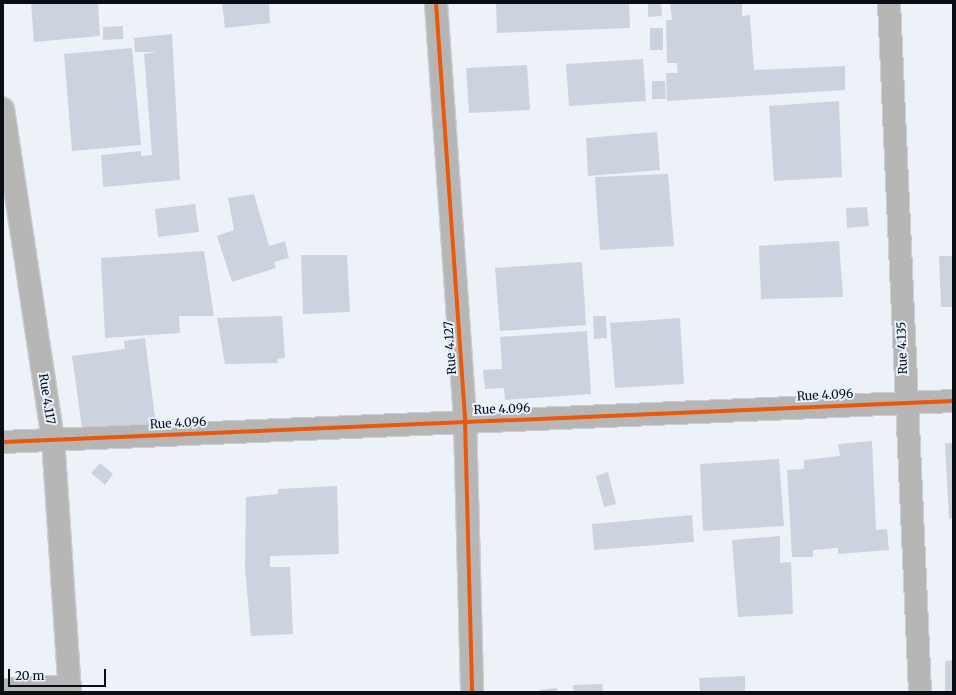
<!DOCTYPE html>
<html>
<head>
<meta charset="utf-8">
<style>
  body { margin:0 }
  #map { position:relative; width:956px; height:695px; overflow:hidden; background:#edf2f9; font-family:Merriweather,serif }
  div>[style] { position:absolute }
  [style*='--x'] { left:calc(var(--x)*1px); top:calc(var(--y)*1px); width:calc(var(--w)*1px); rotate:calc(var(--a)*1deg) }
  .building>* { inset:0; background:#cdd3de }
  .roads { filter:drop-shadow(1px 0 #c9cdd4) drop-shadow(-1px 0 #c9cdd4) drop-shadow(0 1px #c9cdd4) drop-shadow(0 -1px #c9cdd4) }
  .street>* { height:22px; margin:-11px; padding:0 11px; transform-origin:11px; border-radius:11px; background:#b7b6b6 }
  .cycleway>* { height:4px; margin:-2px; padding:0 2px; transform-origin:2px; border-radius:2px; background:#e8590c }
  span { translate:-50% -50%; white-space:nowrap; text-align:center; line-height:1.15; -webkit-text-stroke:4px #e8f1fe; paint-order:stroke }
  .street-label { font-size:12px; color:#090d14 }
  .frame { position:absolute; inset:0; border:4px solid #090d14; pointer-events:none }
  .scale { position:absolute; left:8px; top:669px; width:98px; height:18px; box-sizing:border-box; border:2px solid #090d14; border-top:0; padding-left:5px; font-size:12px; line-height:14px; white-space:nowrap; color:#090d14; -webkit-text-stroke:3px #e8f1fe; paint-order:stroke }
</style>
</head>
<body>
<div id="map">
  <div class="building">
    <i style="clip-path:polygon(31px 3px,98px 3px,100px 36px,34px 42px)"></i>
    <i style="clip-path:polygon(222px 3px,269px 3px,270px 23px,225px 28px)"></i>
    <i style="clip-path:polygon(496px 3px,629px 3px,630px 28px,497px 33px)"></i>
    <i style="clip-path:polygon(648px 3px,661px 3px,662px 16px,648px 17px)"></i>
    <i style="clip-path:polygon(670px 3px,742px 3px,742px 16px,750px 15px,754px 70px,845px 66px,845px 90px,667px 101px,666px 73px,678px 73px,677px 63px,667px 63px,666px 20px,672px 20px)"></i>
    <i style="clip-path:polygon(123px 26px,123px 39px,103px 40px,103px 27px)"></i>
    <i style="clip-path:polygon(650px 28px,663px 28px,663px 50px,650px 50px)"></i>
    <i style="clip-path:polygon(172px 34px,180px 180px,103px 187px,101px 155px,141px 151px,141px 156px,152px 155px,144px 54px,157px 52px,135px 52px,134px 38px)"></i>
    <i style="clip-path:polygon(132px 48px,141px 145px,72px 151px,64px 54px)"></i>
    <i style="clip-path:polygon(643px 59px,646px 101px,569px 106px,566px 64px)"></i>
    <i style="clip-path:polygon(527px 65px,530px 110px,469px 113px,466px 68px)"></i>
    <i style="clip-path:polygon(652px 81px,665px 81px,666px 99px,652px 99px)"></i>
    <i style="clip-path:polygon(839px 101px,842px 177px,774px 181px,769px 106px)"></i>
    <i style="clip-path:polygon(657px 132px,660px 170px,588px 176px,586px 138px)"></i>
    <i style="clip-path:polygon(668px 174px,674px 246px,600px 250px,595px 177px)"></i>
    <i style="clip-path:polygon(254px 194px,269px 246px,285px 241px,289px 258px,274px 262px,276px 268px,232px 282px,217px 236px,234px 230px,228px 198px)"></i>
    <i style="clip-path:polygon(195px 204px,199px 232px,158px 237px,155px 209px)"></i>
    <i style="clip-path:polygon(867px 207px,869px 226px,847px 228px,846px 208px)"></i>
    <i style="clip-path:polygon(839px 241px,843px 297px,761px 299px,759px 246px)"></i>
    <i style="clip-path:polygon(204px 251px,214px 316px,179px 316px,180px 333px,105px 338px,101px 258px)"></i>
    <i style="clip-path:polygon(301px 255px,347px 255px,350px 312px,303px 314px)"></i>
    <i style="clip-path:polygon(939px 256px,953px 256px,953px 307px,941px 307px)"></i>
    <i style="clip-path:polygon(582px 262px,586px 325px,500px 331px,495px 268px)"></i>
    <i style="clip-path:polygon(282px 316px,285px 358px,277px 359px,278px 363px,225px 364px,217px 318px)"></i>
    <i style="clip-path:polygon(593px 316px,606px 316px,607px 338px,594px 339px)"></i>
    <i style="clip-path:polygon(680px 318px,684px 384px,615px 388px,610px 323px)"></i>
    <i style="clip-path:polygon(587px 331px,591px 394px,505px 400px,504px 388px,485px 389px,483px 370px,502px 369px,500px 337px)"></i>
    <i style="clip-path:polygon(145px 338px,156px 425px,82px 428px,72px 356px,125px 349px,124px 341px)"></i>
    <i style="clip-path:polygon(872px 441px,876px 530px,887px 529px,889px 550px,838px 554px,838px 548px,813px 550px,813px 557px,792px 557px,787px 470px,804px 469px,804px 460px,840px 456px,838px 444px)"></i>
    <i style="clip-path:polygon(945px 443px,953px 443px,953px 518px,949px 519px)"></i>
    <i style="clip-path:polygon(779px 459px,784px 526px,703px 531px,700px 464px)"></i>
    <i style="clip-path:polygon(100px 463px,113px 474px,105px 485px,91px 473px)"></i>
    <i style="clip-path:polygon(608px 472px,616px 504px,604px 507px,596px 476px)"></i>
    <i style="clip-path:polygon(337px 486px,339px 554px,270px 556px,270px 567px,290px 567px,293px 634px,251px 636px,245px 568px,246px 497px,278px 494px,278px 489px)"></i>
    <i style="clip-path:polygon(692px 515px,694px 542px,594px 550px,592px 524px)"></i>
    <i style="clip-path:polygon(780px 536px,780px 563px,791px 562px,793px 614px,738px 617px,732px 540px)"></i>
    <i style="clip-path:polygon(953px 660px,953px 692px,945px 692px,945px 661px)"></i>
    <i style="clip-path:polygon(745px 676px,745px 692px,700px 692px,699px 678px)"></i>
    <i style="clip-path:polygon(602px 684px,603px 692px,574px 692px,573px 685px)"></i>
    <i style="clip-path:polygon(557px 688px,558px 692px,540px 692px,539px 690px)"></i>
  </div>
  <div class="roads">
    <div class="street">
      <i style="--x:436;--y:3;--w:418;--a:86"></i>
      <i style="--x:465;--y:420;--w:272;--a:88.5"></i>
      <i style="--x:889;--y:3;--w:690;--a:87.42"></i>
      <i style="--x:3;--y:109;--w:333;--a:81.4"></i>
      <i style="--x:53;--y:438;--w:255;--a:86.2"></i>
      <i style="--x:3;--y:442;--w:951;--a:-2.47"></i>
      <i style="--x:3;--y:690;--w:67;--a:-3.4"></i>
    </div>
  </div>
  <div class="cycleway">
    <i style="--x:436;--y:3;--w:418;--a:86"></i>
    <i style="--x:465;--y:420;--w:272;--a:88.5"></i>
    <i style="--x:3;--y:442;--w:951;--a:-2.47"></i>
  </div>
  <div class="street-label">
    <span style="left:450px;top:348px;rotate:-94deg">Rue 4.127</span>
    <span style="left:902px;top:348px;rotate:-92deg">Rue 4.135</span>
    <span style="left:825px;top:395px;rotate:-3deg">Rue 4.096</span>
    <span style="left:47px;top:399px;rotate:81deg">Rue 4.117</span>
    <span style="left:502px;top:409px;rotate:-2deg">Rue 4.096</span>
    <span style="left:178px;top:423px;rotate:-3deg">Rue 4.096</span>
  </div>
  <div class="frame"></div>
  <div class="scale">20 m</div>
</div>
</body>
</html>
